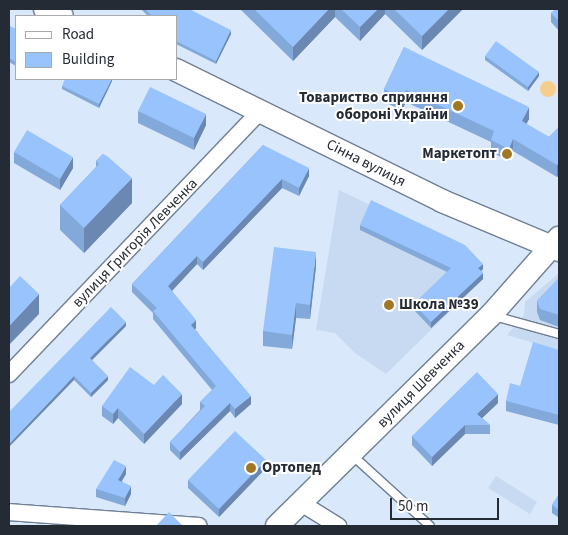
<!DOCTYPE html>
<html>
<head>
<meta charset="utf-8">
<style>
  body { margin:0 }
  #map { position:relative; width:568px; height:535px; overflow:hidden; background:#dae8fc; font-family:"Source Sans 3",sans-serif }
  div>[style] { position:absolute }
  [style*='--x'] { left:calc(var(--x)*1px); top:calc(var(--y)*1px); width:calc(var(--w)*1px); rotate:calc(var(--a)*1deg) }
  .built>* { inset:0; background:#c8daf1 }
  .green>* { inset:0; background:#f5ce8d }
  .round { border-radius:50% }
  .roads { filter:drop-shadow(1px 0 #6f7f94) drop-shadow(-1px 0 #6f7f94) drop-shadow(0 1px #6f7f94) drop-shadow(0 -1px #6f7f94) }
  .lane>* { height:8px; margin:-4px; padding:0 4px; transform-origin:4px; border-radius:4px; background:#fff }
  .street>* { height:16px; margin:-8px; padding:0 8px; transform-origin:8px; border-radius:8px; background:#fff }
  .secondary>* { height:22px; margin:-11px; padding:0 11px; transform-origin:11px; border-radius:11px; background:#fff }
  .wall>* { inset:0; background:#83a8da }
  .shaded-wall>* { inset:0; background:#6a88b1 }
  .building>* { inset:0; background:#98c3fd }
  .dots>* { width:14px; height:14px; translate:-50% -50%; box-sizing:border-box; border:2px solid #fff; border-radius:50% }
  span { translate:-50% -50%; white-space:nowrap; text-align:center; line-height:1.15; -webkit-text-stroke:4px #fff; paint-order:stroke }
  .poi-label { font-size:15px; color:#252b34; font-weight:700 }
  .right { translate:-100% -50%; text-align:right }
  .left { translate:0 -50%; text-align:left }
  .street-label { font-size:15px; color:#252b34 }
  .frame { position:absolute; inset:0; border:10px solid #252b34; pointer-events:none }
  .legend { position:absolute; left:15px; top:15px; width:162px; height:65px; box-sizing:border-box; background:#fff; border:1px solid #a8aaae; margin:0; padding:6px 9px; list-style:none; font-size:15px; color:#252b34 }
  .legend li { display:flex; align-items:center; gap:10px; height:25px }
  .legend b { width:25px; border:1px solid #a8aaae }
  .scale { position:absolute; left:390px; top:498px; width:109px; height:22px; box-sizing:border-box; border:2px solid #252b34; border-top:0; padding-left:6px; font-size:15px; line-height:18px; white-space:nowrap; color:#252b34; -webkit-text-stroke:4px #fff; paint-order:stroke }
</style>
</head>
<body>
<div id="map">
  <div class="built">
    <i style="clip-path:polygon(339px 190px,465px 250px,483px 269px,483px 279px,386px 374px,355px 353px,335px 333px,316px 330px)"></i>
    <i style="clip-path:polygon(559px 273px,559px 351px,507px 335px,524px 315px,525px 302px)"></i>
    <i style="clip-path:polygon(496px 476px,537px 502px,530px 514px,488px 488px)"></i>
  </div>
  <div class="green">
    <i class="round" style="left:540px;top:81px;width:16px;height:16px"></i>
  </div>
  <div class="roads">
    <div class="lane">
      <i style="--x:494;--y:316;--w:67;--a:15.5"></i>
      <i style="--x:352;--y:455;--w:105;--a:42.3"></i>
    </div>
    <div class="street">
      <i style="--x:9;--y:374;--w:364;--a:-46.3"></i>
      <i style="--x:301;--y:503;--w:44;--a:31.9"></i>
      <i style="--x:9;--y:512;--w:190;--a:4.2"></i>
    </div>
    <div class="secondary">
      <i style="--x:45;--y:9;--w:18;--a:22"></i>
      <i style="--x:176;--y:70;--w:297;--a:26.2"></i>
      <i style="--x:442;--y:201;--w:127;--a:22.7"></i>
      <i style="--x:277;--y:526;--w:301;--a:-44.6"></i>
      <i style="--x:491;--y:315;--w:103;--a:-48.6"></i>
    </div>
  </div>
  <div class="wall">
    <i style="clip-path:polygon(141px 9px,189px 9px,231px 34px,216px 64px,176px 44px,176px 16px,148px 16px)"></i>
    <i style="clip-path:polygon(240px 9px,463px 9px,422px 50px,385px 14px,360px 41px,335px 17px,293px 61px)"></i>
    <i style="clip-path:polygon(559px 9px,559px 31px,551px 22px,551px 13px)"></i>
    <i style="clip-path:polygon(9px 27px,16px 29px,16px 66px,9px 62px)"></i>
    <i style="clip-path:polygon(404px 47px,529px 119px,526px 124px,549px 137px,559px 127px,559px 175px,557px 177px,513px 151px,509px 161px,491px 152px,491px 142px,406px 102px,402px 110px,384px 102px,384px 89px)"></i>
    <i style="clip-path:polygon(485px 56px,539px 76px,528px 91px,485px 60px)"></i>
    <i style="clip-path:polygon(112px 79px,112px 81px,99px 108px,62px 89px,62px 86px)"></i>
    <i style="clip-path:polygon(138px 111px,206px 125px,194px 150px,138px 123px)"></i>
    <i style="clip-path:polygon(263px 145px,309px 176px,299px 196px,282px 188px,203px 270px,197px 264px,172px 291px,196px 328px,195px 329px,251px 404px,235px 418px,230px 411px,180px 460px,170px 450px,170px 442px,200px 410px,200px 402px,212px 390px,153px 319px,153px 313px,132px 292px,132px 284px)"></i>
    <i style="clip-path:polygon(14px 152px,73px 168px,60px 190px,14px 163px)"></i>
    <i style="clip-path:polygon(103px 154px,132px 203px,84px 253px,60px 230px,60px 205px,96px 167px,96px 161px)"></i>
    <i style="clip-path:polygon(360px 225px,483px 269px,481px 271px,483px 279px,431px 328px,414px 310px,414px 304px,447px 272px,360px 230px)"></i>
    <i style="clip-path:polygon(316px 266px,310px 319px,296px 318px,292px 349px,263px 346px,263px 331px)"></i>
    <i style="clip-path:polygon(559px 278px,559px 327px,540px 320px,537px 312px,537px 301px)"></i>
    <i style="clip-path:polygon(126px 326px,92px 360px,108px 380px,91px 397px,74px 380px,9px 412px)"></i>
    <i style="clip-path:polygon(559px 350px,559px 425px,506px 411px,506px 401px)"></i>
    <i style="clip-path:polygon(154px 385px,182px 404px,144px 444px,118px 418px,113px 424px,102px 416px,102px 406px)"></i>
    <i style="clip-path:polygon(498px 403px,482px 418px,490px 425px,490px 434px,465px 434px,432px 466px,412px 445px,412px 436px)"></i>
    <i style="clip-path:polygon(266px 468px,219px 517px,188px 488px,188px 480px)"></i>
    <i style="clip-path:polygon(126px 474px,122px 481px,131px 494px,125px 506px,96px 497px,96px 489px)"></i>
    <i style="clip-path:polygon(559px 494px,559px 518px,552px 513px,552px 505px)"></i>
  </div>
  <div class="shaded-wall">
    <i style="clip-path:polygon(329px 9px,335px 9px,335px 17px,293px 61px,293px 47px)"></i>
    <i style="clip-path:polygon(378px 9px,385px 9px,385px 14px,360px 41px,360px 27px)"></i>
    <i style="clip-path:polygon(449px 9px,463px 9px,422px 50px,422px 36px)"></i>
    <i style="clip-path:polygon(231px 30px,231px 34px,216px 64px,216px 61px)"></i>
    <i style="clip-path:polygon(539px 72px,539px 76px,528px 91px,528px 87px)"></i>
    <i style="clip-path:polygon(112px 79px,112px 81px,99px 108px,99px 104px)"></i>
    <i style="clip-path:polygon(406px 90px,406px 102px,402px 110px,402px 98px)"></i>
    <i style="clip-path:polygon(529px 107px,529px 119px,522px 133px,522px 121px)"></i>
    <i style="clip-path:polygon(206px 114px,206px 125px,194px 150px,194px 138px)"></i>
    <i style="clip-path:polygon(513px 139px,513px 151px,509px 161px,509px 149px)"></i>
    <i style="clip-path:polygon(73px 157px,73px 168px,60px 190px,60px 179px)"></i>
    <i style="clip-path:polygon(559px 163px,559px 175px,557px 177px,557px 165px)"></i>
    <i style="clip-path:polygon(309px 168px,309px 176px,299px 196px,299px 188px)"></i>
    <i style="clip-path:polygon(132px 178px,132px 203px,84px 253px,84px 228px)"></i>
    <i style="clip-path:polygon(282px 179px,282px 188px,203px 270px,203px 262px)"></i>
    <i style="clip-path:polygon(316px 252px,316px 266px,310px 319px,310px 305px)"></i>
    <i style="clip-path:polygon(197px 256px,197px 264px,168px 295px,168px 286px)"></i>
    <i style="clip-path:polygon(483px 264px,483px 269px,478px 273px,478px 268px)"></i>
    <i style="clip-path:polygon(483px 273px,483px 279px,431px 328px,431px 322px)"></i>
    <i style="clip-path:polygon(39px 294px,39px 314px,9px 345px,9px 326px)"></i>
    <i style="clip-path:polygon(296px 303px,296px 318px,292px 349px,292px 335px)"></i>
    <i style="clip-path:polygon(196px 320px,196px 328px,191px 333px,191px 325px)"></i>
    <i style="clip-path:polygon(126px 322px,126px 326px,90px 362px,90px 358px)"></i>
    <i style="clip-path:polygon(74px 376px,74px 380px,9px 447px,9px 444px)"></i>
    <i style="clip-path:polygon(108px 376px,108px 380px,91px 397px,91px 393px)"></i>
    <i style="clip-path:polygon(182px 394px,182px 404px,144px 444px,144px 434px)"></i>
    <i style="clip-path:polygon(498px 394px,498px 403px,477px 423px,477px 414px)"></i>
    <i style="clip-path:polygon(251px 396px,251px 404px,235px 418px,235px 409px)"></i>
    <i style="clip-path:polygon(230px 403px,230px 411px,180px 460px,180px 452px)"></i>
    <i style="clip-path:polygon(118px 408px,118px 418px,113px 424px,113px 414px)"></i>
    <i style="clip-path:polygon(465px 425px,465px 434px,432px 466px,432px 457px)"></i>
    <i style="clip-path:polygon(266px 460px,266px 468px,219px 517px,219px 509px)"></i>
    <i style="clip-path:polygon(126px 466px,126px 474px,118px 487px,118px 480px)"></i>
    <i style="clip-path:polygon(131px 486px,131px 494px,125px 506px,125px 498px)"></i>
  </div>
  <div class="building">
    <i style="clip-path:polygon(145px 9px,189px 9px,231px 30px,216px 61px,176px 41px,176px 16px,152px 16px)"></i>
    <i style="clip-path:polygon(254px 9px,329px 9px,293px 47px)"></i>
    <i style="clip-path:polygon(341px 9px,378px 9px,360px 27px)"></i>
    <i style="clip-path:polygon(394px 9px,449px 9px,422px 36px)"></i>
    <i style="clip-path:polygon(555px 9px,559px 9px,559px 21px,551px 13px)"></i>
    <i style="clip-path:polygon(10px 26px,16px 29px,16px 62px,9px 58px,9px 27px)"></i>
    <i style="clip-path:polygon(496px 41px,539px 72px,528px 87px,485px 56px)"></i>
    <i style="clip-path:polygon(404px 47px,529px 107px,522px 121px,549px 137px,559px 127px,559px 163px,557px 165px,513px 139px,509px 149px,491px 140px,494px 131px,406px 90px,402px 98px,384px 89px)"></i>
    <i style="clip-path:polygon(65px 79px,112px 79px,99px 104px,62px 86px)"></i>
    <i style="clip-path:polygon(150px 87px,206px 114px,194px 138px,138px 111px)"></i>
    <i style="clip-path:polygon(27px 130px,73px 157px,60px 179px,14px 152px)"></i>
    <i style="clip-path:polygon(263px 145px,309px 168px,299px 188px,282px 179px,203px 262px,197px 256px,168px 286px,196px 320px,191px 325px,251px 396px,235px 409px,230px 403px,180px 452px,170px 442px,205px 406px,200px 402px,216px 386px,153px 311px,157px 308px,132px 284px)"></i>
    <i style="clip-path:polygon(103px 154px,107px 156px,132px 178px,84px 228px,60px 205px,99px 164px,96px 161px)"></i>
    <i style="clip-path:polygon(371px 200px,465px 245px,483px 264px,478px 268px,483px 273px,431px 322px,414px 304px,451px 268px,360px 225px)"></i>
    <i style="clip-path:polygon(274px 247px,316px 252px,310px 305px,296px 303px,292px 335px,263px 331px)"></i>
    <i style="clip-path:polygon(20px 276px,39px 294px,9px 326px,9px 288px)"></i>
    <i style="clip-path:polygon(559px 278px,559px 315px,540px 309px,537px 301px)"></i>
    <i style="clip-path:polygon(111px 307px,126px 322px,90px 358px,108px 376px,91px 393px,74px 376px,9px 444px,9px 412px)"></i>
    <i style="clip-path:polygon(533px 342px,559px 350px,559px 415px,506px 401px,510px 383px,520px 386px)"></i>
    <i style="clip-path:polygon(130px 367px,154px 385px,163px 375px,182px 394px,144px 434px,118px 408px,113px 414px,102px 406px)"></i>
    <i style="clip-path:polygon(477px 372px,498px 394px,477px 414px,490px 425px,465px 425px,432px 457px,412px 436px)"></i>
    <i style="clip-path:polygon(235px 431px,266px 460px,219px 509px,188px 480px)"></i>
    <i style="clip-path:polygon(114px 460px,126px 466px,118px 480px,131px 486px,125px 498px,96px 489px)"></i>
    <i style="clip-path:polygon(559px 494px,559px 510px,552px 505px)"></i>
    <i style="clip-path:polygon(169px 512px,183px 526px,156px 526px)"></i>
  </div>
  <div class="dots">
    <i style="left:458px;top:106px;background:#a17726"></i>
    <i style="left:507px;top:154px;background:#a17726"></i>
    <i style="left:389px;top:305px;background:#a17726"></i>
    <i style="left:251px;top:468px;background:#a17726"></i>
  </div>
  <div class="poi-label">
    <span class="right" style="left:448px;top:106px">Товариство сприяння<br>обороні України</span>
    <span class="right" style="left:497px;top:154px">Маркетопт</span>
    <span class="left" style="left:399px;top:305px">Школа №39</span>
    <span class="left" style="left:262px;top:468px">Ортопед</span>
  </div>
  <div class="street-label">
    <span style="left:366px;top:163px;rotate:27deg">Сінна вулиця</span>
    <span style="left:135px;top:243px;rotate:-46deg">вулиця Григорія Левченка</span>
    <span style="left:421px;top:384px;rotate:-45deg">вулиця Шевченка</span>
  </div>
  <div class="frame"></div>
  <ul class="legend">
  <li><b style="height:6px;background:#fff"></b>Road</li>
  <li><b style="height:14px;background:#98c3fd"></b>Building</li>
  </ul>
  <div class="scale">50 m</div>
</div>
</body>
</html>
